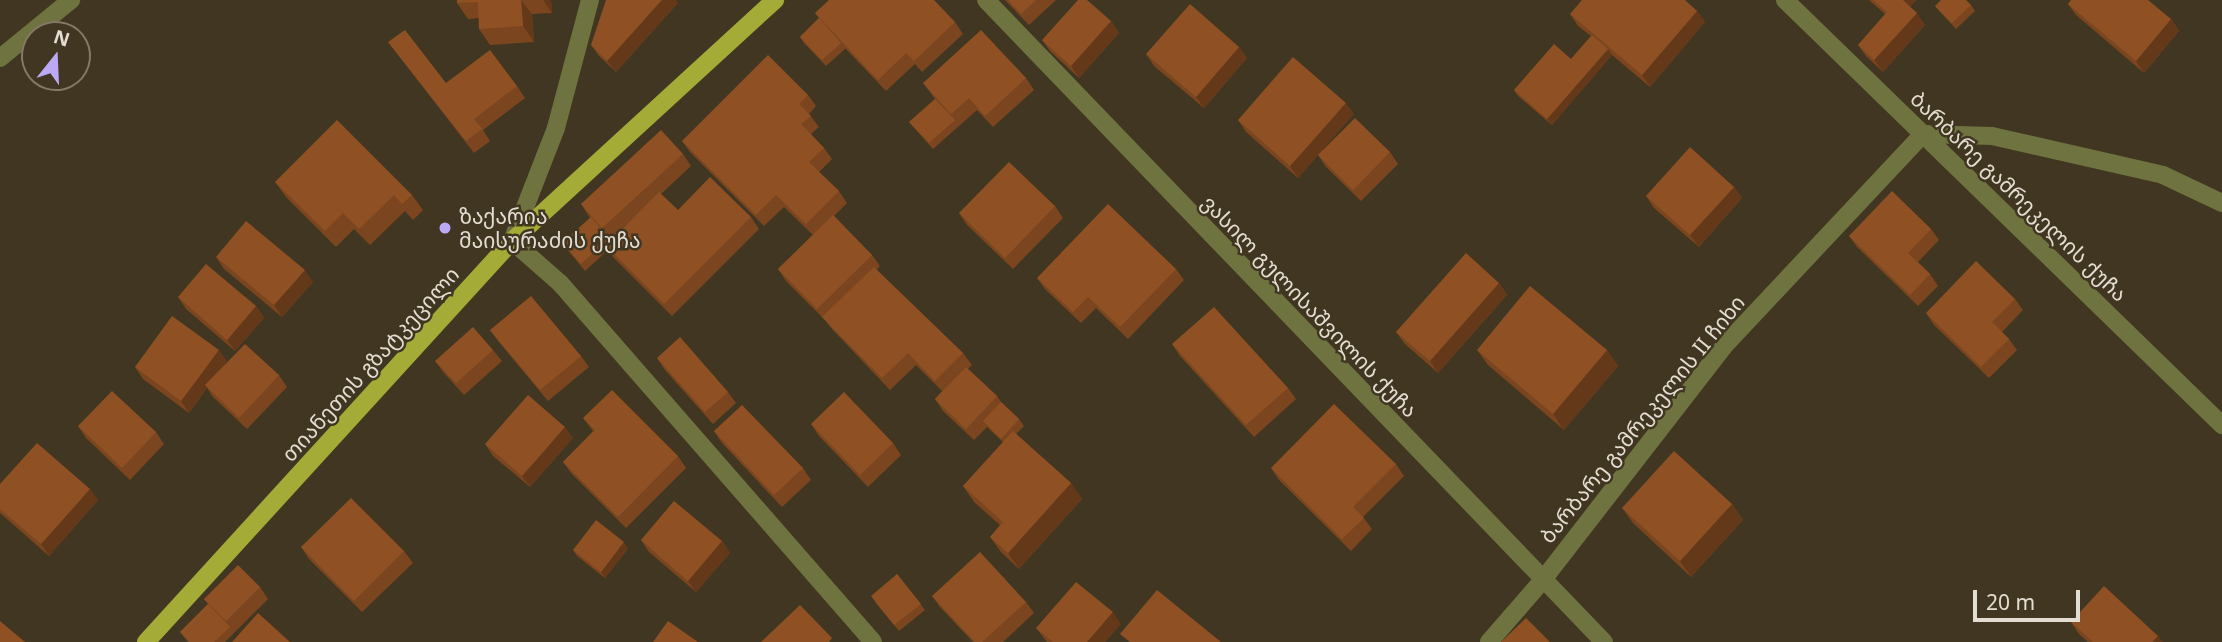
<!DOCTYPE html>
<html>
<head>
<meta charset="utf-8">
<style>
  body { margin:0 }
  #map { position:relative; width:2222px; height:642px; overflow:hidden; background:#403621; font-family:"Noto Sans","Noto Sans Georgian",sans-serif }
  div>[style] { position:absolute }
  [style*='--x'] { left:calc(var(--x)*1px); top:calc(var(--y)*1px); width:calc(var(--w)*1px); rotate:calc(var(--a)*1deg) }
  .minor>* { height:18px; margin:-9px; padding:0 9px; transform-origin:9px; border-radius:9px; background:#6e733f }
  .major>* { height:18px; margin:-9px; padding:0 9px; transform-origin:9px; border-radius:9px; background:#a4ac37 }
  .wall>* { inset:0; background:#7b461f }
  .shaded-wall>* { inset:0; background:#643919 }
  .building>* { inset:0; background:#8f5124 }
  .dots>* { width:19px; height:19px; translate:-50% -50%; box-sizing:border-box; border:4px solid #403621; border-radius:50% }
  span { translate:-50% -50%; white-space:nowrap; text-align:center; line-height:1.15; -webkit-text-stroke:5px #403621; paint-order:stroke }
  .street-label { font-size:21px; color:#e4ddd1 }
  .poi-label { font-size:21px; color:#e4ddd1 }
  .left { translate:0 -50%; text-align:left }
  .north { position:absolute; left:21px; top:21px; width:70px; height:70px; box-sizing:border-box; background:#403621; border:2px solid #827967; border-radius:50%; rotate:18deg; font-size:19px; font-weight:700; line-height:28px; text-align:center; color:#e4ddd1 }
  .north::after { content:''; display:block; margin:auto; width:24px; height:32px; background:#bca9f5; clip-path:polygon(50% 0,100% 100%,50% 72%,0 100%) }
  .scale { position:absolute; left:1973px; top:590px; width:107px; height:32px; box-sizing:border-box; border:4px solid #e4ddd1; border-top:0; padding-left:9px; font-size:21px; line-height:24px; white-space:nowrap; color:#e4ddd1; -webkit-text-stroke:5px #403621; paint-order:stroke }
</style>
</head>
<body>
<div id="map">
  <div class="minor">
    <i style="--x:590;--y:0;--w:132;--a:104.9"></i>
    <i style="--x:556;--y:128;--w:121;--a:111.3"></i>
    <i style="--x:512;--y:241;--w:64;--a:41.2"></i>
    <i style="--x:560;--y:283;--w:476;--a:48.9"></i>
    <i style="--x:986;--y:0;--w:891;--a:46.09"></i>
    <i style="--x:1785;--y:0;--w:610;--a:44.2"></i>
    <i style="--x:0;--y:58;--w:92;--a:-39.2"></i>
    <i style="--x:1923;--y:134;--w:69;--a:1.7"></i>
    <i style="--x:1992;--y:136;--w:175;--a:12.8"></i>
    <i style="--x:2163;--y:175;--w:65;--a:25.4"></i>
    <i style="--x:1489;--y:642;--w:81;--a:-49"></i>
    <i style="--x:1542;--y:581;--w:297;--a:-52.2"></i>
    <i style="--x:1724;--y:346;--w:291;--a:-46.8"></i>
  </div>
  <div class="major">
    <i style="--x:146;--y:642;--w:543;--a:-47.61"></i>
    <i style="--x:512;--y:241;--w:357;--a:-42.5"></i>
  </div>
  <div class="wall">
    <i style="clip-path:polygon(457px 0,551px 0,552px 13px,532px 14px,534px 42px,490px 45px,479px 29px,479px 18px,468px 19px,457px 3px)"></i>
    <i style="clip-path:polygon(1005px 0,1056px 0,1029px 25px)"></i>
    <i style="clip-path:polygon(1869px 0,1916px 0,1910px 7px,1925px 25px,1883px 72px,1866px 56px,1858px 45px,1885px 14px)"></i>
    <i style="clip-path:polygon(678px 3px,616px 72px,599px 56px,591px 45px)"></i>
    <i style="clip-path:polygon(2068px 4px,2171px 19px,2179px 31px,2144px 73px,2076px 15px)"></i>
    <i style="clip-path:polygon(1971px 5px,1975px 11px,1956px 29px,1940px 12px,1935px 6px)"></i>
    <i style="clip-path:polygon(1697px 11px,1705px 22px,1650px 87px,1612px 55px,1552px 125px,1518px 96px,1514px 90px,1571px 59px,1591px 36px,1578px 26px,1570px 14px)"></i>
    <i style="clip-path:polygon(815px 13px,955px 22px,963px 34px,922px 72px,915px 64px,886px 91px,845px 48px,845px 49px,826px 66px,804px 43px,800px 37px,819px 18px)"></i>
    <i style="clip-path:polygon(1111px 21px,1119px 33px,1079px 78px,1050px 51px,1042px 40px)"></i>
    <i style="clip-path:polygon(388px 42px,446px 83px,517px 86px,525px 98px,483px 130px,490px 141px,474px 153px)"></i>
    <i style="clip-path:polygon(1239px 47px,1247px 58px,1204px 108px,1154px 66px,1146px 54px)"></i>
    <i style="clip-path:polygon(1026px 78px,1034px 90px,993px 127px,977px 110px,933px 149px,909px 122px,935px 99px,923px 83px)"></i>
    <i style="clip-path:polygon(808px 95px,816px 106px,809px 114px,819px 127px,811px 134px,824px 148px,832px 159px,819px 172px,839px 191px,847px 203px,834px 216px,872px 255px,880px 266px,876px 270px,963px 353px,972px 365px,968px 369px,997px 396px,1001px 402px,1019px 419px,1024px 426px,1016px 434px,1071px 483px,1082px 499px,1019px 569px,1001px 552px,990px 537px,1000px 525px,974px 502px,963px 486px,1003px 442px,987px 427px,974px 440px,943px 411px,935px 399px,942px 391px,916px 365px,890px 390px,831px 328px,825px 320px,786px 281px,778px 269px,813px 235px,784px 207px,764px 226px,690px 152px,682px 141px)"></i>
    <i style="clip-path:polygon(1354px 114px,1322px 150px,1390px 152px,1398px 164px,1361px 201px,1326px 167px,1318px 155px,1298px 178px,1246px 132px,1238px 120px)"></i>
    <i style="clip-path:polygon(evenodd,683px 154px,691px 166px,661px 194px,678px 210px,751px 217px,759px 229px,672px 316px,614px 258px,608px 250px,585px 271px,562px 243px,590px 218px,581px 204px,683px 154px,631px 221px,611px 241px,611px 240px,631px 221px)"></i>
    <i style="clip-path:polygon(275px 182px,412px 195px,423px 210px,413px 220px,405px 211px,370px 245px,354px 229px,336px 247px,286px 197px)"></i>
    <i style="clip-path:polygon(1734px 187px,1742px 198px,1699px 247px,1654px 208px,1646px 196px)"></i>
    <i style="clip-path:polygon(1055px 206px,1063px 218px,1013px 269px,967px 225px,959px 213px)"></i>
    <i style="clip-path:polygon(1931px 229px,1939px 240px,1918px 262px,1930px 274px,1938px 286px,1918px 306px,1857px 247px,1849px 236px)"></i>
    <i style="clip-path:polygon(216px 257px,313px 282px,282px 317px,224px 269px)"></i>
    <i style="clip-path:polygon(1176px 269px,1184px 280px,1128px 339px,1096px 308px,1081px 323px,1045px 289px,1037px 278px)"></i>
    <i style="clip-path:polygon(1499px 283px,1507px 295px,1438px 373px,1405px 344px,1396px 332px)"></i>
    <i style="clip-path:polygon(178px 297px,256px 306px,264px 318px,235px 351px,186px 309px)"></i>
    <i style="clip-path:polygon(2015px 299px,2023px 310px,2002px 332px,2009px 339px,2017px 350px,1989px 378px,1934px 325px,1926px 313px)"></i>
    <i style="clip-path:polygon(490px 330px,581px 356px,589px 367px,548px 401px,498px 341px)"></i>
    <i style="clip-path:polygon(1172px 344px,1288px 388px,1296px 399px,1254px 437px,1180px 356px)"></i>
    <i style="clip-path:polygon(493px 350px,502px 361px,464px 395px,444px 373px,435px 361px)"></i>
    <i style="clip-path:polygon(1477px 350px,1607px 350px,1618px 366px,1564px 430px,1488px 365px)"></i>
    <i style="clip-path:polygon(657px 358px,728px 392px,736px 403px,713px 424px,665px 370px)"></i>
    <i style="clip-path:polygon(227px 361px,224px 365px,279px 375px,287px 387px,247px 429px,213px 397px,207px 388px,189px 413px,143px 379px,135px 367px)"></i>
    <i style="clip-path:polygon(583px 418px,678px 456px,686px 468px,626px 528px,571px 473px,563px 462px,593px 431px)"></i>
    <i style="clip-path:polygon(811px 424px,893px 443px,901px 455px,868px 487px,819px 436px)"></i>
    <i style="clip-path:polygon(78px 426px,156px 432px,164px 444px,130px 480px,86px 438px)"></i>
    <i style="clip-path:polygon(714px 431px,803px 468px,811px 480px,782px 507px,722px 443px)"></i>
    <i style="clip-path:polygon(573px 438px,530px 487px,493px 456px,485px 444px)"></i>
    <i style="clip-path:polygon(1396px 464px,1404px 476px,1363px 517px,1372px 529px,1351px 551px,1279px 480px,1271px 468px)"></i>
    <i style="clip-path:polygon(0 484px,98px 500px,49px 556px,0 513px)"></i>
    <i style="clip-path:polygon(1732px 504px,1743px 520px,1691px 577px,1633px 523px,1622px 508px)"></i>
    <i style="clip-path:polygon(641px 540px,722px 541px,730px 553px,696px 592px,649px 552px)"></i>
    <i style="clip-path:polygon(301px 547px,404px 551px,413px 563px,362px 612px,309px 559px)"></i>
    <i style="clip-path:polygon(628px 549px,605px 578px,577px 556px,573px 550px)"></i>
    <i style="clip-path:polygon(897px 574px,925px 610px,899px 631px,875px 602px)"></i>
    <i style="clip-path:polygon(260px 587px,268px 599px,225px 642px,188px 642px,180px 632px,208px 604px,204px 599px)"></i>
    <i style="clip-path:polygon(932px 596px,1026px 602px,1034px 613px,1003px 642px,973px 642px,940px 607px)"></i>
    <i style="clip-path:polygon(2071px 622px,2163px 642px,2088px 642px,2079px 634px)"></i>
    <i style="clip-path:polygon(1121px 624px,1105px 642px,1047px 642px,1036px 628px)"></i>
  </div>
  <div class="shaded-wall">
    <i style="clip-path:polygon(521px 0,532px 14px,534px 42px,523px 26px)"></i>
    <i style="clip-path:polygon(543px 0,551px 0,552px 13px)"></i>
    <i style="clip-path:polygon(662px 0,676px 0,678px 3px,616px 72px,607px 61px)"></i>
    <i style="clip-path:polygon(1902px 0,1916px 0,1908px 9px)"></i>
    <i style="clip-path:polygon(1697px 11px,1705px 22px,1650px 87px,1642px 75px)"></i>
    <i style="clip-path:polygon(1917px 13px,1925px 25px,1883px 72px,1874px 60px)"></i>
    <i style="clip-path:polygon(2171px 19px,2179px 31px,2144px 73px,2136px 61px)"></i>
    <i style="clip-path:polygon(1111px 21px,1119px 33px,1079px 78px,1071px 66px)"></i>
    <i style="clip-path:polygon(1239px 47px,1247px 58px,1204px 108px,1196px 97px)"></i>
    <i style="clip-path:polygon(1608px 49px,1612px 55px,1552px 125px,1547px 119px)"></i>
    <i style="clip-path:polygon(1346px 103px,1354px 114px,1298px 178px,1290px 166px)"></i>
    <i style="clip-path:polygon(1734px 187px,1742px 198px,1699px 247px,1690px 235px)"></i>
    <i style="clip-path:polygon(305px 270px,313px 282px,282px 317px,274px 305px)"></i>
    <i style="clip-path:polygon(1499px 283px,1507px 295px,1438px 373px,1430px 361px)"></i>
    <i style="clip-path:polygon(256px 306px,264px 318px,235px 351px,227px 340px)"></i>
    <i style="clip-path:polygon(219px 350px,227px 361px,208px 388px,205px 385px,207px 388px,189px 413px,181px 401px)"></i>
    <i style="clip-path:polygon(1607px 350px,1618px 366px,1564px 430px,1553px 414px)"></i>
    <i style="clip-path:polygon(565px 427px,573px 438px,530px 487px,522px 476px)"></i>
    <i style="clip-path:polygon(1071px 483px,1082px 499px,1019px 569px,1008px 553px)"></i>
    <i style="clip-path:polygon(90px 489px,98px 500px,49px 556px,41px 544px)"></i>
    <i style="clip-path:polygon(1732px 504px,1743px 520px,1691px 577px,1680px 561px)"></i>
    <i style="clip-path:polygon(722px 541px,730px 553px,696px 592px,688px 581px)"></i>
    <i style="clip-path:polygon(624px 542px,628px 549px,605px 578px,601px 572px)"></i>
    <i style="clip-path:polygon(1113px 612px,1121px 624px,1105px 642px,1087px 642px)"></i>
    <i style="clip-path:polygon(2158px 636px,2163px 642px,2152px 642px)"></i>
  </div>
  <div class="building">
    <i style="clip-path:polygon(457px 0,521px 0,523px 26px,479px 29px,478px 2px,457px 3px)"></i>
    <i style="clip-path:polygon(606px 0,662px 0,607px 61px,591px 45px)"></i>
    <i style="clip-path:polygon(829px 0,934px 0,955px 22px,914px 61px,906px 53px,878px 80px,815px 13px)"></i>
    <i style="clip-path:polygon(1008px 0,1036px 0,1021px 14px)"></i>
    <i style="clip-path:polygon(1078px 0,1087px 0,1111px 21px,1071px 66px,1042px 40px)"></i>
    <i style="clip-path:polygon(1582px 0,1685px 0,1697px 11px,1642px 75px,1570px 14px)"></i>
    <i style="clip-path:polygon(1873px 0,1903px 0,1917px 13px,1874px 60px,1858px 45px,1887px 12px)"></i>
    <i style="clip-path:polygon(1941px 0,1966px 0,1971px 5px,1952px 23px,1935px 6px)"></i>
    <i style="clip-path:polygon(2071px 0,2148px 0,2171px 19px,2136px 61px,2068px 4px)"></i>
    <i style="clip-path:polygon(1190px 4px,1239px 47px,1196px 97px,1146px 54px)"></i>
    <i style="clip-path:polygon(819px 18px,841px 43px,822px 60px,800px 37px)"></i>
    <i style="clip-path:polygon(405px 30px,446px 83px,490px 50px,517px 86px,474px 119px,482px 129px,466px 141px,388px 42px)"></i>
    <i style="clip-path:polygon(981px 30px,1026px 78px,985px 116px,969px 98px,951px 114px,923px 83px)"></i>
    <i style="clip-path:polygon(1592px 35px,1608px 49px,1547px 119px,1514px 90px,1554px 44px,1571px 59px)"></i>
    <i style="clip-path:polygon(768px 55px,808px 95px,799px 104px,811px 116px,801px 124px,824px 148px,809px 162px,839px 191px,806px 224px,776px 195px,756px 215px,682px 141px)"></i>
    <i style="clip-path:polygon(1293px 57px,1346px 103px,1290px 166px,1238px 120px)"></i>
    <i style="clip-path:polygon(935px 99px,955px 120px,929px 143px,909px 122px)"></i>
    <i style="clip-path:polygon(1355px 118px,1390px 152px,1353px 190px,1318px 155px)"></i>
    <i style="clip-path:polygon(337px 120px,412px 195px,402px 204px,394px 195px,359px 229px,343px 213px,325px 231px,275px 182px)"></i>
    <i style="clip-path:polygon(661px 130px,683px 154px,602px 228px,581px 204px)"></i>
    <i style="clip-path:polygon(1690px 147px,1734px 187px,1690px 235px,1646px 196px)"></i>
    <i style="clip-path:polygon(1009px 162px,1055px 206px,1005px 258px,959px 213px)"></i>
    <i style="clip-path:polygon(710px 177px,751px 217px,664px 304px,606px 246px,659px 192px,678px 210px)"></i>
    <i style="clip-path:polygon(1892px 191px,1931px 229px,1908px 253px,1930px 274px,1910px 295px,1849px 236px)"></i>
    <i style="clip-path:polygon(1108px 204px,1176px 269px,1120px 327px,1088px 297px,1073px 312px,1037px 278px)"></i>
    <i style="clip-path:polygon(833px 215px,872px 255px,817px 309px,778px 269px)"></i>
    <i style="clip-path:polygon(591px 217px,609px 238px,581px 264px,562px 243px)"></i>
    <i style="clip-path:polygon(246px 221px,305px 270px,274px 305px,216px 257px)"></i>
    <i style="clip-path:polygon(1466px 253px,1499px 283px,1430px 361px,1396px 332px)"></i>
    <i style="clip-path:polygon(1976px 261px,2015px 299px,1992px 322px,2009px 339px,1981px 367px,1926px 313px)"></i>
    <i style="clip-path:polygon(206px 264px,256px 306px,227px 340px,178px 297px)"></i>
    <i style="clip-path:polygon(874px 267px,963px 353px,935px 381px,908px 353px,882px 378px,822px 317px)"></i>
    <i style="clip-path:polygon(1530px 286px,1607px 350px,1553px 414px,1477px 350px)"></i>
    <i style="clip-path:polygon(531px 296px,581px 356px,540px 390px,490px 330px)"></i>
    <i style="clip-path:polygon(1214px 307px,1288px 388px,1246px 425px,1172px 344px)"></i>
    <i style="clip-path:polygon(172px 316px,219px 350px,181px 401px,135px 367px)"></i>
    <i style="clip-path:polygon(473px 327px,493px 350px,456px 383px,435px 361px)"></i>
    <i style="clip-path:polygon(680px 337px,728px 392px,705px 412px,657px 358px)"></i>
    <i style="clip-path:polygon(245px 344px,279px 375px,239px 418px,205px 385px)"></i>
    <i style="clip-path:polygon(966px 367px,997px 396px,966px 429px,935px 399px)"></i>
    <i style="clip-path:polygon(612px 390px,678px 456px,618px 517px,563px 462px,595px 430px,583px 418px)"></i>
    <i style="clip-path:polygon(112px 391px,156px 432px,122px 468px,78px 426px)"></i>
    <i style="clip-path:polygon(844px 392px,893px 443px,860px 475px,811px 424px)"></i>
    <i style="clip-path:polygon(528px 395px,565px 427px,522px 476px,485px 444px)"></i>
    <i style="clip-path:polygon(1001px 402px,1019px 419px,1001px 439px,983px 421px)"></i>
    <i style="clip-path:polygon(1334px 404px,1396px 464px,1353px 507px,1364px 518px,1342px 539px,1271px 468px)"></i>
    <i style="clip-path:polygon(742px 405px,803px 468px,774px 495px,714px 431px)"></i>
    <i style="clip-path:polygon(1013px 431px,1071px 483px,1008px 553px,990px 537px,1003px 522px,963px 486px)"></i>
    <i style="clip-path:polygon(37px 443px,90px 489px,41px 544px,0 509px,0 484px)"></i>
    <i style="clip-path:polygon(1674px 451px,1732px 504px,1680px 561px,1622px 508px)"></i>
    <i style="clip-path:polygon(351px 498px,404px 551px,354px 601px,301px 547px)"></i>
    <i style="clip-path:polygon(674px 501px,722px 541px,688px 581px,641px 540px)"></i>
    <i style="clip-path:polygon(596px 520px,624px 542px,601px 572px,573px 550px)"></i>
    <i style="clip-path:polygon(980px 552px,1026px 602px,982px 642px,975px 642px,932px 596px)"></i>
    <i style="clip-path:polygon(238px 565px,260px 587px,226px 621px,204px 599px)"></i>
    <i style="clip-path:polygon(897px 574px,921px 604px,894px 625px,871px 596px)"></i>
    <i style="clip-path:polygon(1076px 582px,1113px 612px,1087px 642px,1053px 642px,1036px 628px)"></i>
    <i style="clip-path:polygon(2104px 586px,2158px 636px,2152px 642px,2093px 642px,2071px 622px)"></i>
    <i style="clip-path:polygon(1157px 590px,1221px 642px,1130px 642px,1120px 634px)"></i>
    <i style="clip-path:polygon(208px 604px,230px 627px,214px 642px,190px 642px,180px 632px)"></i>
    <i style="clip-path:polygon(800px 605px,832px 638px,829px 642px,761px 642px)"></i>
    <i style="clip-path:polygon(258px 613px,290px 642px,232px 642px)"></i>
    <i style="clip-path:polygon(1526px 618px,1550px 642px,1501px 642px)"></i>
    <i style="clip-path:polygon(0 621px,25px 642px,0 642px)"></i>
    <i style="clip-path:polygon(668px 621px,698px 642px,653px 642px)"></i>
  </div>
  <div class="dots">
    <i style="left:445px;top:228px;background:#bca9f5"></i>
  </div>
  <div class="street-label">
    <span style="left:2019px;top:196px;rotate:44deg">ბარბარე გამრეკელის ქუჩა</span>
    <span style="left:1310px;top:306px;rotate:46deg">ვასილ გულისაშვილის ქუჩა</span>
    <span style="left:370px;top:364px;rotate:-48deg">თიანეთის გზატკეცილი</span>
    <span style="left:1642px;top:419px;rotate:-51deg">ბარბარე გამრეკელის II ჩიხი</span>
  </div>
  <div class="poi-label">
    <span class="left" style="left:459px;top:228px">ზაქარია<br>მაისურაძის ქუჩა</span>
  </div>
  <div class="north">N</div>
  <div class="scale">20 m</div>
</div>
</body>
</html>
